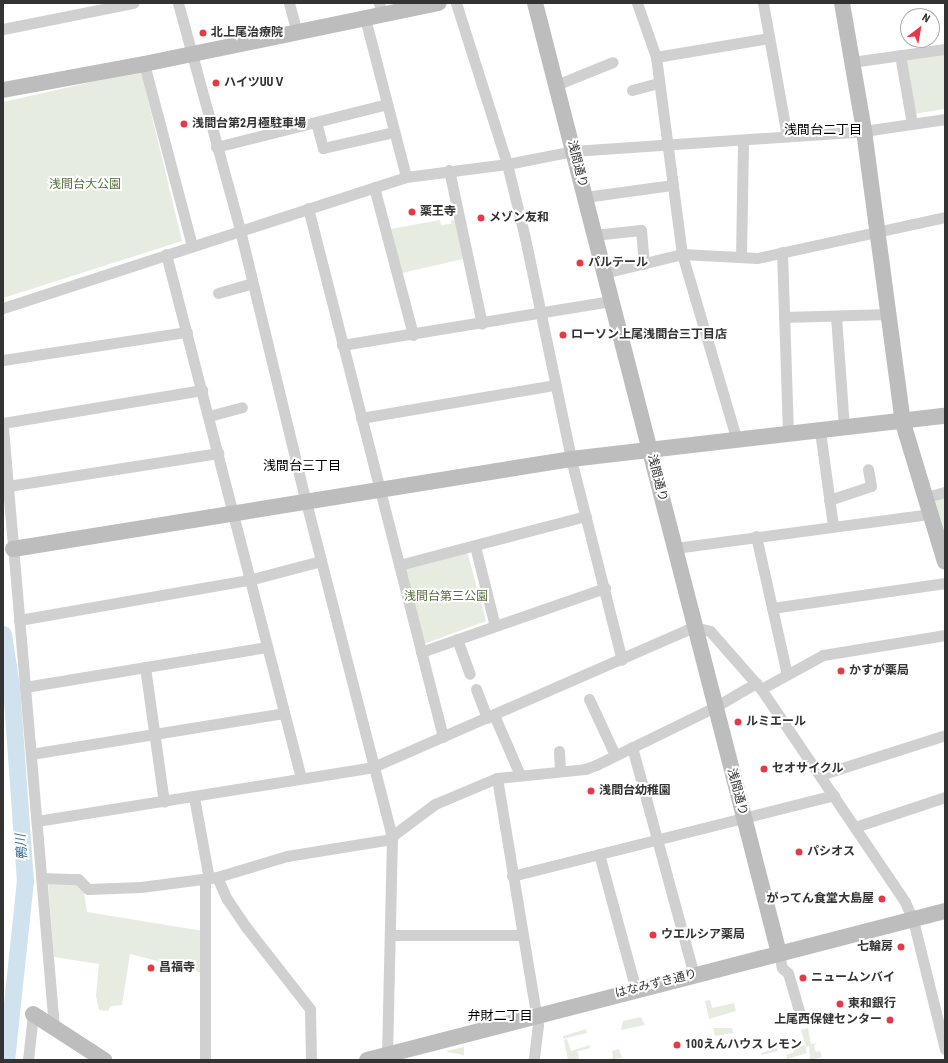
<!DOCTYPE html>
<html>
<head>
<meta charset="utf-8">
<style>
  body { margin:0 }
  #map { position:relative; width:948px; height:1063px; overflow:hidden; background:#fff; font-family:"Roboto Condensed","Noto Sans JP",sans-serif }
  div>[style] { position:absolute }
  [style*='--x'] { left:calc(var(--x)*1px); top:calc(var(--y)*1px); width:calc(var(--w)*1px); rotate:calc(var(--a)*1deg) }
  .green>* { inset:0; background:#e6ecdf }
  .river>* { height:17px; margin:-8.5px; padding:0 8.5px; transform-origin:8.5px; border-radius:8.5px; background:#cfe2ee }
  .street>* { height:11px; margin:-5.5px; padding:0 5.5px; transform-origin:5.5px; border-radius:5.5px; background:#d0d0d0 }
  .secondary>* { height:16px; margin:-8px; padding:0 8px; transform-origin:8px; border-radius:8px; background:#bdbdbd }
  .dots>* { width:11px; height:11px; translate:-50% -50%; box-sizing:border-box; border:2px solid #fff; border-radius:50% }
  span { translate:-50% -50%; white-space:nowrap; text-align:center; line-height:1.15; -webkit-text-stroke:4px #fff; paint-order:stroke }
  .poi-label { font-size:12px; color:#333; font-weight:700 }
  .left { translate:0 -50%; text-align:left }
  .right { translate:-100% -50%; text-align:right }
  .street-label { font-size:12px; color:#333 }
  .park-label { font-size:12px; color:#56703f }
  .neighbourhood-label { font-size:13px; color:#000 }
  .water-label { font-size:13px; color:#3f7597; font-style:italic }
  .frame { position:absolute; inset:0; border:4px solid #333; pointer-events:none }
  .north { position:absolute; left:900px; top:8px; width:40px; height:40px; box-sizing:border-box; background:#fff; border:1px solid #adadad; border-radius:50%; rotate:31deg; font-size:11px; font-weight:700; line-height:16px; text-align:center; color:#333 }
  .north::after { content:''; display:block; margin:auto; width:14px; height:18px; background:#e63946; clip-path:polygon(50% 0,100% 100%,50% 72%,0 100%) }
</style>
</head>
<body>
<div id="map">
  <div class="green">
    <i style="clip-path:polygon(945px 54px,945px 109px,914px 114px,904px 59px)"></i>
    <i style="clip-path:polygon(141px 71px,182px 241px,3px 298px,3px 102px)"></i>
    <i style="clip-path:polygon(440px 220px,441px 225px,451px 224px,451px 220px,455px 220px,463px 259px,402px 273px,391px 229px)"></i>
    <i style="clip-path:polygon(945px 497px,945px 540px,933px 499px)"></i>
    <i style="clip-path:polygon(467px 551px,486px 621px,424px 644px,403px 567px)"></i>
    <i style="clip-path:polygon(48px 882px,76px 882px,84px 892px,87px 912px,203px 931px,203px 973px,130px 954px,122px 1005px,111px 1006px,108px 1011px,99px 1010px,96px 996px,99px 964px,54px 957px)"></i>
    <i style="clip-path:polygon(710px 1000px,712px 1008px,734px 1003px,736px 1011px,709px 1019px,705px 1001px)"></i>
    <i style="clip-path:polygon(641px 1017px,645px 1025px,621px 1030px,623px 1021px)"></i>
    <i style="clip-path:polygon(713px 1028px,732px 1028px,733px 1033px,715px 1036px)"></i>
    <i style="clip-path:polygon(808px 1028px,811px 1044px,817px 1043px,814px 1046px,816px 1052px,820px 1051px,822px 1057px,810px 1060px,809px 1046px,806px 1047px,801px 1030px)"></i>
    <i style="clip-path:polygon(586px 1029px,587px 1033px,563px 1039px,563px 1036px)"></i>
    <i style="clip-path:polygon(567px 1039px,571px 1051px,590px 1045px,590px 1048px,575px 1052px,578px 1052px,579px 1060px,568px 1060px,564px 1040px)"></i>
    <i style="clip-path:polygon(773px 1039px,778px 1051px,761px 1055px,761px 1053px,771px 1050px,774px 1045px)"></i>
    <i style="clip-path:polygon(805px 1045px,807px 1053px,787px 1059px,786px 1055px,794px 1052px,793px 1049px)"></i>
    <i style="clip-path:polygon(464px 1047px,464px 1055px,447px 1052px,447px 1051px)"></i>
    <i style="clip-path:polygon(619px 1049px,622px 1058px,606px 1060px,613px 1058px,612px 1051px)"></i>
  </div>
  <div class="river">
    <i style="--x:3;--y:634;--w:53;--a:81.3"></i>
    <i style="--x:11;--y:686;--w:195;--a:85.9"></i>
    <i style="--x:25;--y:880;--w:181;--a:96"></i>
  </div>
  <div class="street">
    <i style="--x:178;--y:3;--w:235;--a:74.7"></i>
    <i style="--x:240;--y:230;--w:280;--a:76.4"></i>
    <i style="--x:306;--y:502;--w:345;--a:75.6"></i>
    <i style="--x:392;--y:836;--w:224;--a:91.3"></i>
    <i style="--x:289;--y:3;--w:30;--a:75"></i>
    <i style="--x:379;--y:3;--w:11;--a:75"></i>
    <i style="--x:456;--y:3;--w:169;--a:72.4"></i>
    <i style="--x:507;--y:164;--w:76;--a:76.3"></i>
    <i style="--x:525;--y:238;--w:226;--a:78.2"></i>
    <i style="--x:571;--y:459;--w:207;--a:75.8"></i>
    <i style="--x:637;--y:3;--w:57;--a:70.6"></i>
    <i style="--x:656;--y:57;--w:199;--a:82.5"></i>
    <i style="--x:682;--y:254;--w:195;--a:73.6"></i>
    <i style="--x:763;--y:3;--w:135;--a:79.8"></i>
    <i style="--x:365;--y:18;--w:164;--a:75.5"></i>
    <i style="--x:3;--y:29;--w:133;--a:-11.3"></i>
    <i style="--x:900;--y:55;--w:70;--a:80.1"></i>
    <i style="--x:656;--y:57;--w:114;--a:-9.6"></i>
    <i style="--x:852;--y:62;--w:94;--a:-8"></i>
    <i style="--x:144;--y:64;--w:188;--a:75.2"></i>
    <i style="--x:556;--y:85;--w:61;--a:-22"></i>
    <i style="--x:632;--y:90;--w:28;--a:-15"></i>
    <i style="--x:316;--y:122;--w:27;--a:75"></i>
    <i style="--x:323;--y:148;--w:73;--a:-12.7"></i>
    <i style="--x:216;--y:147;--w:176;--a:-14.1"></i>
    <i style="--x:449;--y:170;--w:157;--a:77.9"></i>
    <i style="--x:374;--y:187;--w:153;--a:75.2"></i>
    <i style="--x:585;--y:197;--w:89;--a:-7.8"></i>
    <i style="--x:308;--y:208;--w:546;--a:75.68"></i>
    <i style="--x:594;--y:235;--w:47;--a:-6.1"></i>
    <i style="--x:641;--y:230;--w:34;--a:85"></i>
    <i style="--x:782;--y:252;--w:182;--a:88.1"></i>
    <i style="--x:166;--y:254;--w:541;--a:75.55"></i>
    <i style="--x:741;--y:257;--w:117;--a:-89"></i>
    <i style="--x:604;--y:273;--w:80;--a:-13.7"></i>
    <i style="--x:682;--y:254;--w:75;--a:3.1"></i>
    <i style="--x:757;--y:258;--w:192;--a:-12.3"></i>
    <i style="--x:218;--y:293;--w:35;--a:-16"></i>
    <i style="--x:3;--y:308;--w:424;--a:-18"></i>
    <i style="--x:406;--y:177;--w:102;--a:-7.3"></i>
    <i style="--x:507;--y:164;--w:67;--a:-11.1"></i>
    <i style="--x:573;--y:151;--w:292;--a:-3.9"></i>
    <i style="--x:864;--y:131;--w:82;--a:-8.4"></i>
    <i style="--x:836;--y:316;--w:112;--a:85.9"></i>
    <i style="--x:784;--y:317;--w:105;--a:-1.6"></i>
    <i style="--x:342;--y:345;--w:274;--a:-9.3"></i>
    <i style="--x:3;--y:360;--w:186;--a:-8.7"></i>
    <i style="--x:209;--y:416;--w:34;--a:-15"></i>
    <i style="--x:361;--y:418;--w:197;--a:-9.7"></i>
    <i style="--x:3;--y:423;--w:202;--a:-9.4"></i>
    <i style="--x:3;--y:428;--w:602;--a:85.14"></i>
    <i style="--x:820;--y:431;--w:96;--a:82.2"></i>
    <i style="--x:8;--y:486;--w:213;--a:-8.9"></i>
    <i style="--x:926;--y:497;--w:20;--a:-15"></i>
    <i style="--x:829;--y:500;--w:44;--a:-18.4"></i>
    <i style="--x:871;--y:486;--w:17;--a:-100"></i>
    <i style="--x:756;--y:536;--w:142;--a:77.4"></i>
    <i style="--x:475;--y:546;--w:82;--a:76"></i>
    <i style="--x:675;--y:548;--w:258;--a:-7.6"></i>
    <i style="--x:399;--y:565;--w:193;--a:-14.7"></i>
    <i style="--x:772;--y:608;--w:175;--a:-8.2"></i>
    <i style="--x:19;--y:620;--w:233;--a:-9.9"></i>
    <i style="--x:249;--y:580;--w:74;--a:-14.8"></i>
    <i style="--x:457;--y:639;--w:37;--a:70"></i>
    <i style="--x:421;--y:652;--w:195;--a:-19.2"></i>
    <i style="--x:145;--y:667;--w:136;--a:82"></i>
    <i style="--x:25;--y:687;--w:245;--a:-9.4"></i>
    <i style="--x:476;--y:689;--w:31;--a:69"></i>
    <i style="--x:761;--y:689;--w:71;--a:-28.7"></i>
    <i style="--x:823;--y:655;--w:124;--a:-9.3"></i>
    <i style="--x:589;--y:699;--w:62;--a:65.1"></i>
    <i style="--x:494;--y:715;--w:65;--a:66.6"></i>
    <i style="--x:632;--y:747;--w:236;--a:74.8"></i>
    <i style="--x:559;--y:751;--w:20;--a:87"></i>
    <i style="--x:31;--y:754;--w:256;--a:-9.2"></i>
    <i style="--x:820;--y:775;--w:131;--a:-17.7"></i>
    <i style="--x:497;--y:778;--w:250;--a:80.6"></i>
    <i style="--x:538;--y:1025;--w:35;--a:97"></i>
    <i style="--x:194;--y:797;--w:83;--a:79.6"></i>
    <i style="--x:37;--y:821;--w:340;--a:-9.1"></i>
    <i style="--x:373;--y:767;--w:350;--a:-23.6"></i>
    <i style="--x:694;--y:627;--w:16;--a:14"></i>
    <i style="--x:710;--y:631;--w:77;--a:48.7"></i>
    <i style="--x:761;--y:689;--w:257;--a:55.9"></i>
    <i style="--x:905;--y:902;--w:20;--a:66"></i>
    <i style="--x:913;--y:920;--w:133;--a:76.1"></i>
    <i style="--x:855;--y:827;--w:95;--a:-18.4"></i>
    <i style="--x:392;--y:836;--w:54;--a:-36.7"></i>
    <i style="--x:435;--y:804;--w:67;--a:-22.8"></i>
    <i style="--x:497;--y:778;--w:88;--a:-5.8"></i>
    <i style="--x:585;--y:769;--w:12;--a:-20"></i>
    <i style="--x:596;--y:765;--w:132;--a:-26"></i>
    <i style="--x:715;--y:707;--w:48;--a:-30.3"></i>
    <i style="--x:599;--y:854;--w:141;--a:74.8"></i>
    <i style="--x:512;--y:876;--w:332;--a:-14.1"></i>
    <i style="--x:217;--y:877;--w:24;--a:66"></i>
    <i style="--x:227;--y:899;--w:34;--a:56"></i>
    <i style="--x:246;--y:927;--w:104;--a:52"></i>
    <i style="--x:310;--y:1009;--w:51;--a:88.9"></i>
    <i style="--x:42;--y:878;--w:36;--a:2"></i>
    <i style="--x:78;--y:879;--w:14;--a:45"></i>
    <i style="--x:88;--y:889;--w:53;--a:-2.2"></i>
    <i style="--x:141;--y:887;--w:77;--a:-7.5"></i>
    <i style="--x:217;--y:877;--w:73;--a:-16.7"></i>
    <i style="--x:287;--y:856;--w:106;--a:-9.2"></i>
    <i style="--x:391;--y:935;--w:130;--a:0"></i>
    <i style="--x:779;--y:953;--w:15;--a:79"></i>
    <i style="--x:782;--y:968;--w:8;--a:40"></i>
    <i style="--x:788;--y:973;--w:43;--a:73.7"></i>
    <i style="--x:28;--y:1060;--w:46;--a:-83.8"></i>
    <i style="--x:205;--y:1060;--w:181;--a:-90"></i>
  </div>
  <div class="secondary">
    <i style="--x:535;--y:3;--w:981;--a:75.6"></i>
    <i style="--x:842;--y:3;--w:130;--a:80.2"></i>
    <i style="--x:864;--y:131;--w:295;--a:82.4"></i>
    <i style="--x:903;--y:423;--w:145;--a:73.2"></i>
    <i style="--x:3;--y:90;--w:143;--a:-10.4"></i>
    <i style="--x:144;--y:64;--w:301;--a:-11.7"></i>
    <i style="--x:13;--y:549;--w:565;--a:-9.16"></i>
    <i style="--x:571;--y:459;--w:376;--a:-6.6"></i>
    <i style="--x:33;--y:1014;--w:85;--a:32.9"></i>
    <i style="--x:367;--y:1060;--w:597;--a:-14.46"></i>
  </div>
  <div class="dots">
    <i style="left:203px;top:33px;background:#e63946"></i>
    <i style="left:216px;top:83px;background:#e63946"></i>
    <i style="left:184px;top:124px;background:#e63946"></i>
    <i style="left:412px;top:212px;background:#e63946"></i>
    <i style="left:481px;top:218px;background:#e63946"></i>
    <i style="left:580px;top:263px;background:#e63946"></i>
    <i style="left:563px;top:335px;background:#e63946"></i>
    <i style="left:841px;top:671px;background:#e63946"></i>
    <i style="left:738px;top:722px;background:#e63946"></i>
    <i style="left:764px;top:769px;background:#e63946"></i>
    <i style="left:591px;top:791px;background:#e63946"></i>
    <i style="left:799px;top:852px;background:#e63946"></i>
    <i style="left:882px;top:899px;background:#e63946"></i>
    <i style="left:653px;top:935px;background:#e63946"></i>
    <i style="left:901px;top:947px;background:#e63946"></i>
    <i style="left:151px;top:968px;background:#e63946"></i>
    <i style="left:803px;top:978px;background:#e63946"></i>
    <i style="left:840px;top:1004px;background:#e63946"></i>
    <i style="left:890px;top:1020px;background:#e63946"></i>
    <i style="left:677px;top:1045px;background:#e63946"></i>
  </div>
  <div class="poi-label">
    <span class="left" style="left:211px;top:33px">北上尾治療院</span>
    <span class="left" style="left:224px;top:83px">ハイツUUⅤ</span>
    <span class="left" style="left:192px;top:124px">浅間台第2月極駐車場</span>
    <span class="left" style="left:420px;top:212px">薬王寺</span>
    <span class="left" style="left:489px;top:218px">メゾン友和</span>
    <span class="left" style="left:588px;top:263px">パルテール</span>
    <span class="left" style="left:571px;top:335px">ローソン上尾浅間台三丁目店</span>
    <span class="left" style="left:849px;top:671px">かすが薬局</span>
    <span class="left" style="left:746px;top:722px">ルミエール</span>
    <span class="left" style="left:772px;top:769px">セオサイクル</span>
    <span class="left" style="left:599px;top:791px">浅間台幼稚園</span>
    <span class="left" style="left:807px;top:852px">パシオス</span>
    <span class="right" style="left:874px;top:899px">がってん食堂大島屋</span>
    <span class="left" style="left:661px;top:935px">ウエルシア薬局</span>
    <span class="right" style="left:893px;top:947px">七輪房</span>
    <span class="left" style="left:159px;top:968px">昌福寺</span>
    <span class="left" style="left:811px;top:978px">ニュームンバイ</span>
    <span class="left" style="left:848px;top:1004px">東和銀行</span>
    <span class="right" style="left:882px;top:1020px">上尾西保健センター</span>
    <span class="left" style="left:685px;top:1045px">100えんハウス レモン</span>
  </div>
  <div class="street-label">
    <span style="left:577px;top:164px;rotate:76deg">浅間通り</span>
    <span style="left:657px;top:478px;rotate:76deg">浅間通り</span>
    <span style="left:737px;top:792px;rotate:75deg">浅間通り</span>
    <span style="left:656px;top:984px;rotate:-14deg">はなみずき通り</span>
  </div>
  <div class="park-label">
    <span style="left:85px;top:185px">浅間台大公園</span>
    <span style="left:446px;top:597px">浅間台第三公園</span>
  </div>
  <div class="neighbourhood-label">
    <span style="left:823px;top:130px">浅間台二丁目</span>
    <span style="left:302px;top:466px">浅間台三丁目</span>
    <span style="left:500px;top:1016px">弁財二丁目</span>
  </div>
  <div class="water-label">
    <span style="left:22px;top:847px;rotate:-94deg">鴨川</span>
  </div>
  <div class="frame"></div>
  <div class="north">N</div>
</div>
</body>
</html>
